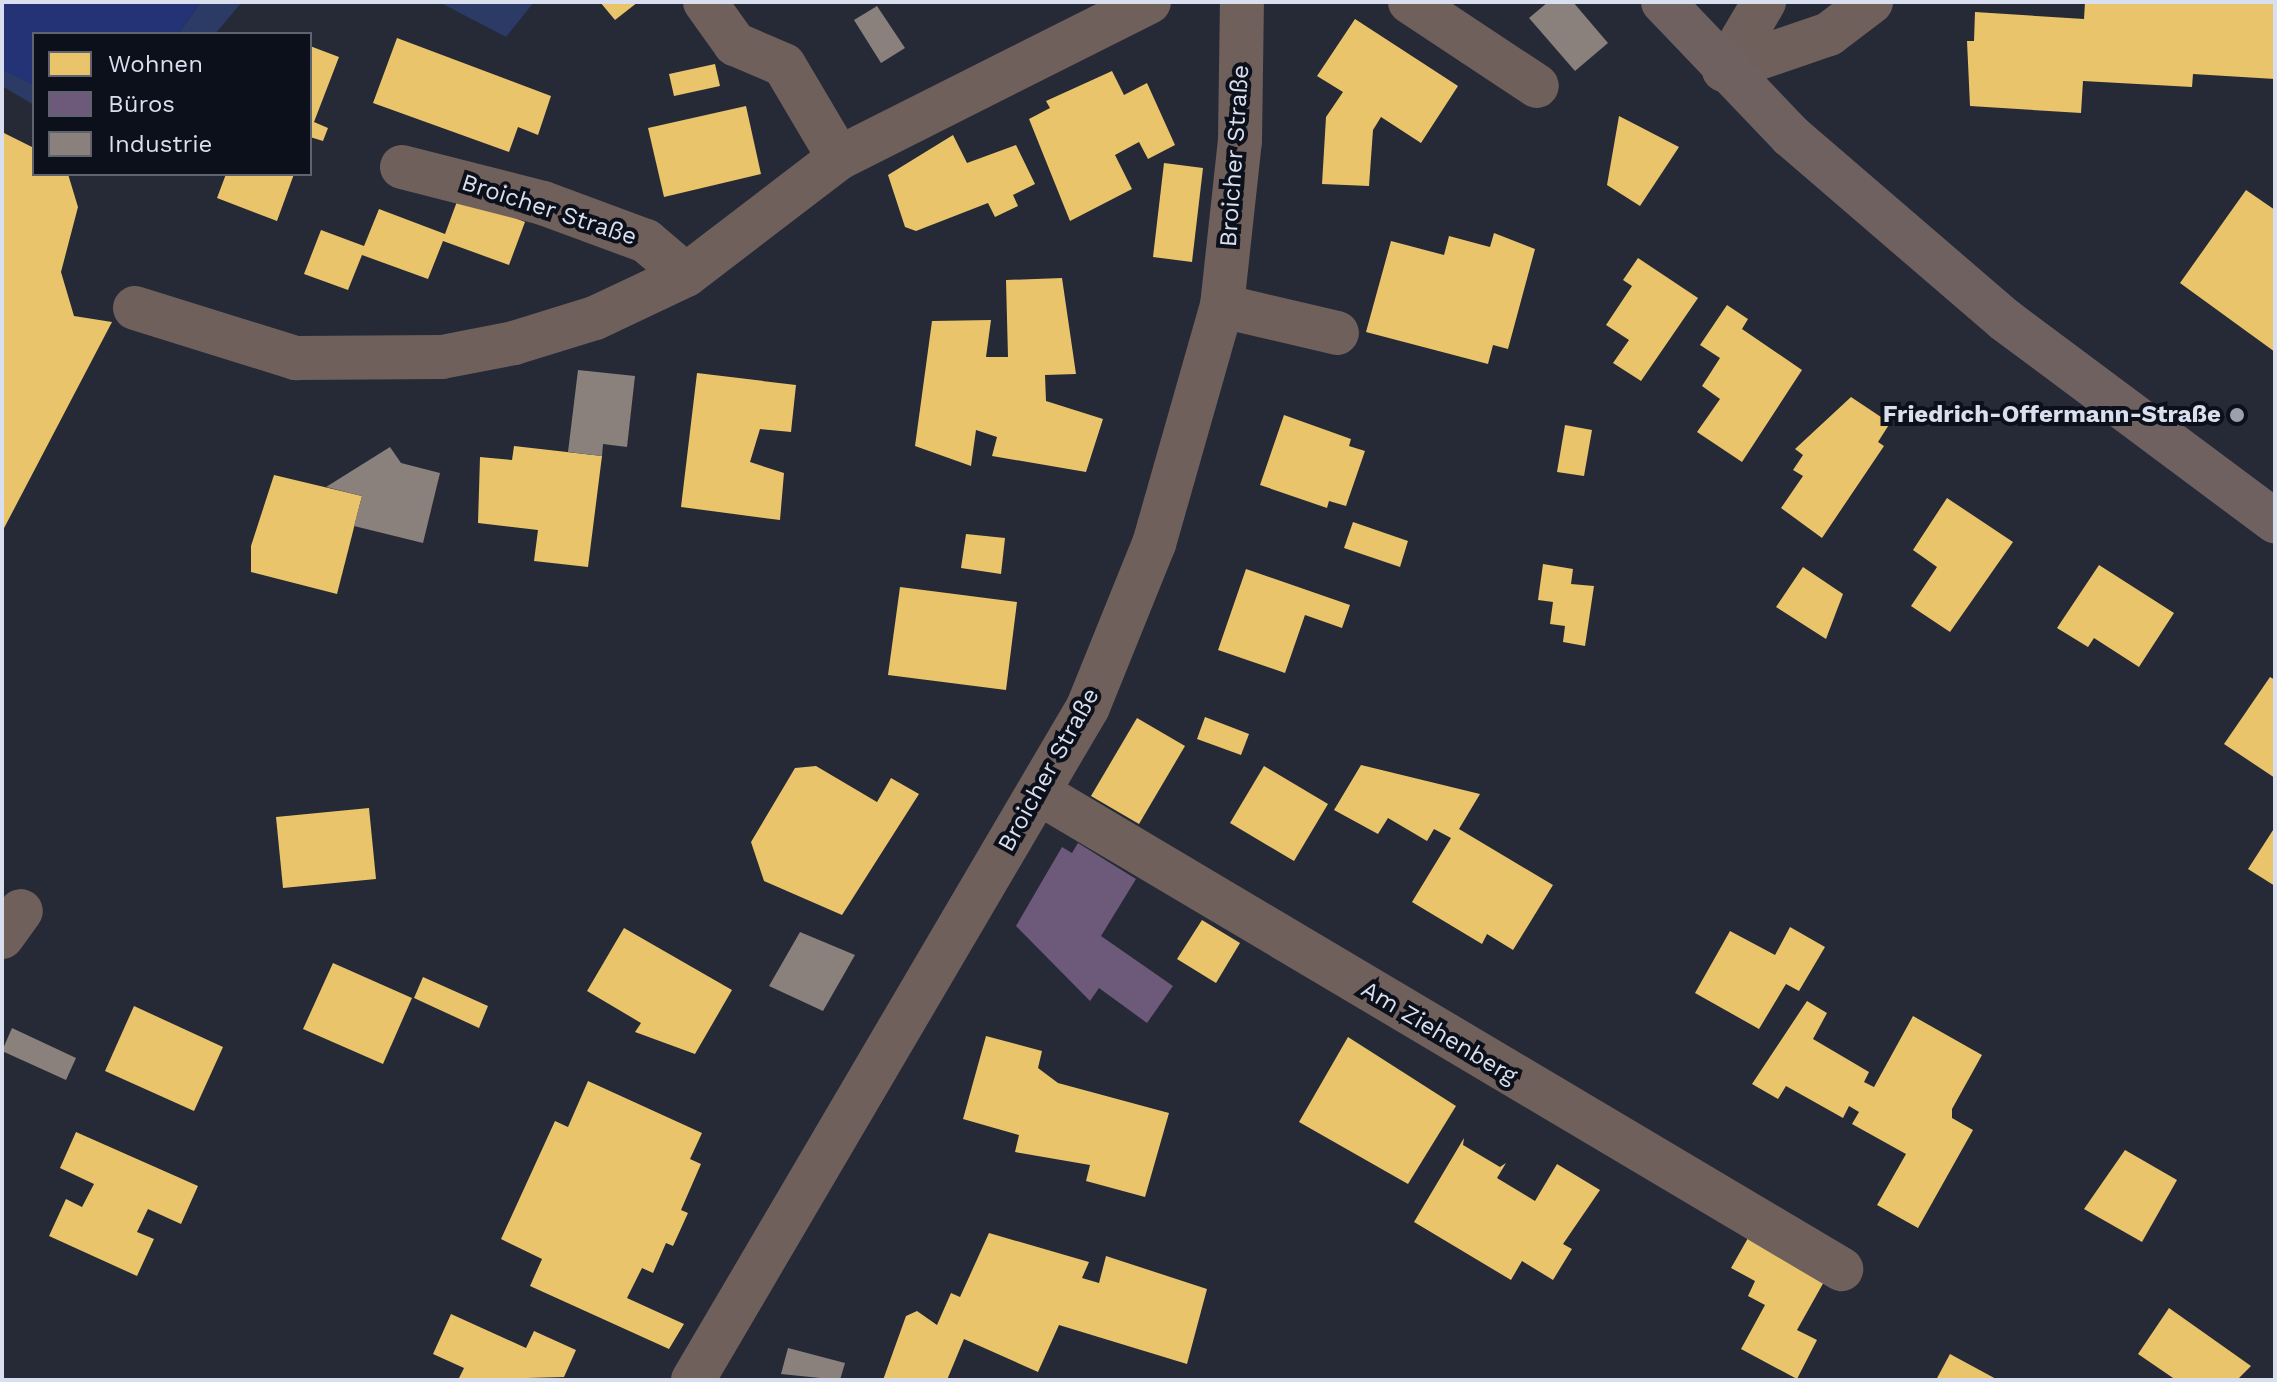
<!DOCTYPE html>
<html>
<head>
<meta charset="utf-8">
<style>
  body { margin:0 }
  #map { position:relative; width:2277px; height:1382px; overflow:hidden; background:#262a36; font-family:"Work Sans",sans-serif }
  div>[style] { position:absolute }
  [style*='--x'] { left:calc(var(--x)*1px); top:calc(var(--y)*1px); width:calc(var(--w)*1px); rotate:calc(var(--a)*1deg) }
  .green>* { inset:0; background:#2c3a66 }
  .water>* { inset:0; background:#243276 }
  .homes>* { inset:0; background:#e9c46a }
  .offices>* { inset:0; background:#6d597a }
  .industry>* { inset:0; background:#8a817c }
  .minor>* { height:44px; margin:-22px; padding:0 22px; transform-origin:22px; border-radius:22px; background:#70605c }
  .major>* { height:44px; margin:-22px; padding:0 22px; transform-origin:22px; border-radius:22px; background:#706161 }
  .dots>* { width:22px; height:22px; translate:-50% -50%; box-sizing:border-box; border:4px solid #0c101a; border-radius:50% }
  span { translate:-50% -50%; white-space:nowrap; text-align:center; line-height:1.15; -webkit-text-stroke:8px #0c101a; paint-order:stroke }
  .street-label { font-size:24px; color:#d9dfee }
  .poi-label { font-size:24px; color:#d9dfee; font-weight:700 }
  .right { translate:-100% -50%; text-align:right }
  .frame { position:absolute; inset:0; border:4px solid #d9dfee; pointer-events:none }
  .legend { position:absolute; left:32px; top:32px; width:280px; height:144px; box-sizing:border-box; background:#0c101a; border:2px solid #5e636f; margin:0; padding:10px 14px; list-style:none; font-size:24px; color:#d9dfee }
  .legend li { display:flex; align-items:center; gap:16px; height:40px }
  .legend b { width:40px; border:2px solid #5e636f }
</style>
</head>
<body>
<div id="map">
  <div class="green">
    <i style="clip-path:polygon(201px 2px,242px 2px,215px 34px,178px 34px)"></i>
    <i style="clip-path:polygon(439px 2px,534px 2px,506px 37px)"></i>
    <i style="clip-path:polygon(4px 69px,34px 85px,34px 105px,2px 86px)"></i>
  </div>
  <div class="water">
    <i style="clip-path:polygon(2px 2px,201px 2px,178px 34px,34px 34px,34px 85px,2px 70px)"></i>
  </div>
  <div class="homes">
    <i style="clip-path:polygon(600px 2px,638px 2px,615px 20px)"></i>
    <i style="clip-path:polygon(2085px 2px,2275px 2px,2275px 79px,2193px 74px,2192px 87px,2083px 81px,2081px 113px,1970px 106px,1967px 41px,1974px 41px,1975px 12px,2084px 19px)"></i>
    <i style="clip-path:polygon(1355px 19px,1458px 86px,1421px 143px,1381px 117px,1373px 130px,1369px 186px,1322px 184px,1326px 117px,1343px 92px,1317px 76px)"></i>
    <i style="clip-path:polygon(397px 38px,551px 96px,538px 135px,518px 127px,509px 152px,373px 103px)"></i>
    <i style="clip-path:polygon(310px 46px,339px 57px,314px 122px,328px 128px,323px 141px,310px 137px)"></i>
    <i style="clip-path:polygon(715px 64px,720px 86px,674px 96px,669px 74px)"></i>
    <i style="clip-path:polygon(1112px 71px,1124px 95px,1147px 83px,1175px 145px,1148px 159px,1139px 142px,1115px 155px,1132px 189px,1070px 221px,1029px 119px,1050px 108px,1046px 101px)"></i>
    <i style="clip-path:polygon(746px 106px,761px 174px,664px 197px,648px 128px)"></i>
    <i style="clip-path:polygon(1619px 116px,1679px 147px,1640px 206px,1607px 185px)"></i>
    <i style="clip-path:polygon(2px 132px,34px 148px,34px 174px,68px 174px,78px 207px,61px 272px,74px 316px,112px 322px,2px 532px)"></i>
    <i style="clip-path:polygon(953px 135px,967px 163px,1016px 145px,1035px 184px,1013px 195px,1018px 206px,995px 217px,988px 203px,916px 231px,905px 227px,888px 175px)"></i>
    <i style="clip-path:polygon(1164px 163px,1203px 168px,1192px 262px,1153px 257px)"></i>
    <i style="clip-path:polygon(226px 174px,294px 174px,277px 221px,217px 198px)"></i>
    <i style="clip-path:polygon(2246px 190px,2275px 210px,2275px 352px,2180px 283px)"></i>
    <i style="clip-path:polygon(459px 196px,525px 222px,509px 265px,443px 241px,428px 279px,362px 255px,348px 290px,304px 274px,321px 230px,364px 246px,379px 209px,445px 234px)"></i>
    <i style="clip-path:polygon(1494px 233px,1535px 249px,1508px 349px,1493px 345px,1488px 364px,1366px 332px,1391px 241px,1444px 255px,1449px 236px,1490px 247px)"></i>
    <i style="clip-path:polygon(1638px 258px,1698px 298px,1641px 381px,1613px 363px,1629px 340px,1606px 325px,1632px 286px,1623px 280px)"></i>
    <i style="clip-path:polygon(1062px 278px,1076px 374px,1045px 375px,1046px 401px,1103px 419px,1086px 472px,992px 456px,997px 437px,976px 430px,971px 466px,915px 446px,932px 321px,991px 320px,986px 357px,1008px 357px,1006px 280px)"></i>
    <i style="clip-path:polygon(1727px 305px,1748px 319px,1742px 329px,1802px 370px,1742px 462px,1697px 432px,1720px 399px,1702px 386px,1720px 358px,1700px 345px)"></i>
    <i style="clip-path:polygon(697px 373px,796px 385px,791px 432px,760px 429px,750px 462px,784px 473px,780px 520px,681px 507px)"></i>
    <i style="clip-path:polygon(1851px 397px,1890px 423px,1878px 442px,1884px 446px,1822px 538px,1781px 508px,1803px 476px,1793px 470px,1803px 455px,1795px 449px)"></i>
    <i style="clip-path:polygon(1284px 415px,1351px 439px,1349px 446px,1365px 451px,1346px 506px,1329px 501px,1327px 508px,1260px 485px)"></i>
    <i style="clip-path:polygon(1565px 425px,1592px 430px,1584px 476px,1557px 472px)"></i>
    <i style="clip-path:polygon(514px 446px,602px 456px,588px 567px,534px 561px,538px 530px,478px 523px,480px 457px,512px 460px)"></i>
    <i style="clip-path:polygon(274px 475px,362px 496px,337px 594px,251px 572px,251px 546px)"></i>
    <i style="clip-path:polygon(1947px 498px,2013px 542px,1950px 632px,1911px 606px,1937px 567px,1913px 550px)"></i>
    <i style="clip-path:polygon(1353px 522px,1408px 541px,1400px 567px,1344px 548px)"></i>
    <i style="clip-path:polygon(966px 534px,1005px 538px,1001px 574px,961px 568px)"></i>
    <i style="clip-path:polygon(1543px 564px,1573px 569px,1571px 584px,1594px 586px,1585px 646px,1563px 642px,1565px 626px,1550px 624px,1553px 602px,1538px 600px)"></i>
    <i style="clip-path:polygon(2099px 565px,2174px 613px,2139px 667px,2094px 638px,2088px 647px,2057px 628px)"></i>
    <i style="clip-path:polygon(1803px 567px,1843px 594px,1826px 639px,1776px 607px)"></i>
    <i style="clip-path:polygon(1246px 569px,1350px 605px,1342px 628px,1305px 615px,1285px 673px,1218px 650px)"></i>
    <i style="clip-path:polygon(900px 587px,1017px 602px,1006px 690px,888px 675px)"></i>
    <i style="clip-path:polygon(2270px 677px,2275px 680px,2275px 778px,2224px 744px)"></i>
    <i style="clip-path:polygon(1205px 717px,1249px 734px,1241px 755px,1197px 739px)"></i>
    <i style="clip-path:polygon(1137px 718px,1185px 746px,1139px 824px,1091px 796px)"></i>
    <i style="clip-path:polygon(1361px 765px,1480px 794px,1459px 829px,1553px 885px,1513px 950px,1487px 934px,1482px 944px,1412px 902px,1451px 838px,1434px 829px,1427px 841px,1388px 818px,1378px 834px,1334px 810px)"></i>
    <i style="clip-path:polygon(816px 766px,877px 802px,891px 778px,919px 794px,842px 915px,764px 881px,751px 842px,795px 768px)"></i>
    <i style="clip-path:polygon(1264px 766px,1328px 804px,1294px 861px,1230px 823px)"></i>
    <i style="clip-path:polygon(369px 808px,376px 879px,283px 888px,276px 817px)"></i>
    <i style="clip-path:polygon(2275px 827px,2275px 886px,2248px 869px)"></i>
    <i style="clip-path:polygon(1202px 920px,1240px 943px,1216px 983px,1177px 959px)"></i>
    <i style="clip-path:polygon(1790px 927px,1825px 947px,1799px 991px,1786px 984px,1759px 1029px,1695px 993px,1730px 931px,1775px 955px)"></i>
    <i style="clip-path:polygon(624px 928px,732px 990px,695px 1054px,635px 1032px,641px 1023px,587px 991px)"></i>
    <i style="clip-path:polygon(333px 963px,412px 998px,383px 1064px,303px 1029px)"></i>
    <i style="clip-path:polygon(423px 977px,488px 1006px,479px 1028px,414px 998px)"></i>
    <i style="clip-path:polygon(1807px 1001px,1827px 1013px,1813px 1039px,1869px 1072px,1864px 1082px,1874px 1087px,1913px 1016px,1982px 1055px,1952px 1109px,1952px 1118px,1973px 1130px,1918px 1228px,1877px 1205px,1906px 1154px,1852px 1124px,1859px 1112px,1849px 1106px,1843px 1118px,1786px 1086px,1778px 1099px,1752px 1084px)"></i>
    <i style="clip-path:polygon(134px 1006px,223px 1047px,194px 1111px,105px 1071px)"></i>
    <i style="clip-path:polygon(986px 1036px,1042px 1051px,1038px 1068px,1058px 1083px,1169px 1113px,1145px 1197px,1086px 1181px,1090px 1165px,1015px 1152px,1019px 1135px,963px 1119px)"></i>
    <i style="clip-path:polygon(1348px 1037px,1456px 1106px,1408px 1184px,1299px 1122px)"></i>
    <i style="clip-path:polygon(588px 1081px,702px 1133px,690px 1159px,701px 1164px,681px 1210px,688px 1213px,673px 1246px,666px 1243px,653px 1273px,642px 1268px,627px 1298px,684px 1324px,669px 1349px,530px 1286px,542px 1259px,501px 1239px,555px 1121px,568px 1127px)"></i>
    <i style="clip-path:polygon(76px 1132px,198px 1186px,181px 1224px,148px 1209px,137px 1232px,154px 1239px,137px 1276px,49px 1236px,66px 1199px,82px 1207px,94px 1184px,60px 1168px)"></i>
    <i style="clip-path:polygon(1464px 1138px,1463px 1145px,1500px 1167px,1506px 1163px,1497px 1178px,1535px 1201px,1557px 1164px,1600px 1190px,1563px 1244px,1572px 1249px,1553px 1280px,1522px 1261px,1511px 1280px,1414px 1222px)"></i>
    <i style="clip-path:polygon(2125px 1150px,2177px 1180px,2142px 1242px,2084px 1209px)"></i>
    <i style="clip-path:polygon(989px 1233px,1089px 1262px,1082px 1278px,1099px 1283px,1106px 1256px,1207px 1289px,1187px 1364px,1059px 1325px,1038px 1372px,964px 1339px,947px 1380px,883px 1380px,906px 1316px,917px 1311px,937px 1325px,951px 1293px,960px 1297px)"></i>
    <i style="clip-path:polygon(1748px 1238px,1825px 1280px,1797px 1330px,1817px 1340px,1797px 1379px,1741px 1349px,1765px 1305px,1748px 1296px,1755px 1281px,1731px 1268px)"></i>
    <i style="clip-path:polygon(2169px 1308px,2251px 1366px,2237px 1380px,2176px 1380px,2138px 1354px)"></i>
    <i style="clip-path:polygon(451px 1314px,526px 1348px,534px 1331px,576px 1350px,564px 1377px,458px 1380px,464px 1368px,433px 1354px)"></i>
    <i style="clip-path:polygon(1950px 1354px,1998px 1380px,1936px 1380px)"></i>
  </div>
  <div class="offices">
    <i style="clip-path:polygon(1078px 843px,1136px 879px,1101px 936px,1173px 986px,1147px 1023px,1099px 988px,1090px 1001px,1016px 926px,1062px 847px,1072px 853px)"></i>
  </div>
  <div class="industry">
    <i style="clip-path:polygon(1548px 2px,1573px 2px,1608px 43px,1575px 71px,1529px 18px)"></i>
    <i style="clip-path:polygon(877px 6px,905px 48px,881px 63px,854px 20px)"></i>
    <i style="clip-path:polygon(578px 370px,635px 376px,627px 447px,603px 444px,602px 456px,568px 452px)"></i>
    <i style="clip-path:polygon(390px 447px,401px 463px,440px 473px,423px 543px,354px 526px,362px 496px,326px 487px)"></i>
    <i style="clip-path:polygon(800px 932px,855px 955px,823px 1011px,769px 986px)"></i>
    <i style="clip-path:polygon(12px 1028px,76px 1058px,66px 1080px,2px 1051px)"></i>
    <i style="clip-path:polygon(788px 1348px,845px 1363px,840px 1380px,781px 1374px)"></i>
  </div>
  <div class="minor">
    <i style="--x:705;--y:2;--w:52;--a:54.5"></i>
    <i style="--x:735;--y:44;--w:53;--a:23.2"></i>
    <i style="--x:784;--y:65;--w:108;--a:59.4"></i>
    <i style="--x:1410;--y:2;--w:152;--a:33.5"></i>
    <i style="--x:1724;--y:70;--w:111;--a:-18.9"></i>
    <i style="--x:1829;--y:34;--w:53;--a:-37.3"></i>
    <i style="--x:1724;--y:70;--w:79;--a:-59.5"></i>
    <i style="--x:402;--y:167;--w:146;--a:14.3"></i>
    <i style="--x:543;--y:203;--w:110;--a:20.3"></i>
    <i style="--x:646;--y:241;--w:52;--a:40.4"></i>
    <i style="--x:1222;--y:306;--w:118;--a:13.2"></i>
    <i style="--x:135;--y:308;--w:169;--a:17.3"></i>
    <i style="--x:296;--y:358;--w:146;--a:-0.4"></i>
    <i style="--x:442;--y:357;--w:73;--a:-11"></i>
    <i style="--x:514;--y:343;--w:85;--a:-17.2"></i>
    <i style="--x:595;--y:318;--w:101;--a:-25.3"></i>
    <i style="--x:686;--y:275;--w:193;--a:-37.4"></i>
    <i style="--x:839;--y:158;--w:347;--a:-26.7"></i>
    <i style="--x:1039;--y:793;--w:933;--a:30.69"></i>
    <i style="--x:2;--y:937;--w:32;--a:-54"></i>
    <i style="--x:693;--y:1380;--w:780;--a:-59.59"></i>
    <i style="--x:1088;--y:707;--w:176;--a:-68"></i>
    <i style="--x:1154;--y:544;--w:248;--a:-74.1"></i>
    <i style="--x:1222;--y:306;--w:166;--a:-83.8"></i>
    <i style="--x:1240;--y:141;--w:139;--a:-89.2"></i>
  </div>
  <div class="major">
    <i style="--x:1663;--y:2;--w:185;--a:46.3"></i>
    <i style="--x:1791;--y:136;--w:282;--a:40.7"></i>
    <i style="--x:2005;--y:320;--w:337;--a:36.7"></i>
  </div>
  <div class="dots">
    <i style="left:2237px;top:415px;background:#9aa0ae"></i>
  </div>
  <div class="street-label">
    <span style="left:1235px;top:156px;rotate:-86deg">Broicher Straße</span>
    <span style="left:549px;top:210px;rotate:18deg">Broicher Straße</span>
    <span style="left:1049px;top:770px;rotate:-61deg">Broicher Straße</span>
    <span style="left:1439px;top:1033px;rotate:31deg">Am Ziehenberg</span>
  </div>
  <div class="poi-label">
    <span class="right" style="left:2221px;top:415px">Friedrich-Offermann-Straße</span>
  </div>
  <div class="frame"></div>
  <ul class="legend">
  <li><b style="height:22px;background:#e9c46a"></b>Wohnen</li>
  <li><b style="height:22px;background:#6d597a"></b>Büros</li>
  <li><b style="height:22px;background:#8a817c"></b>Industrie</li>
  </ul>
</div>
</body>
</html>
